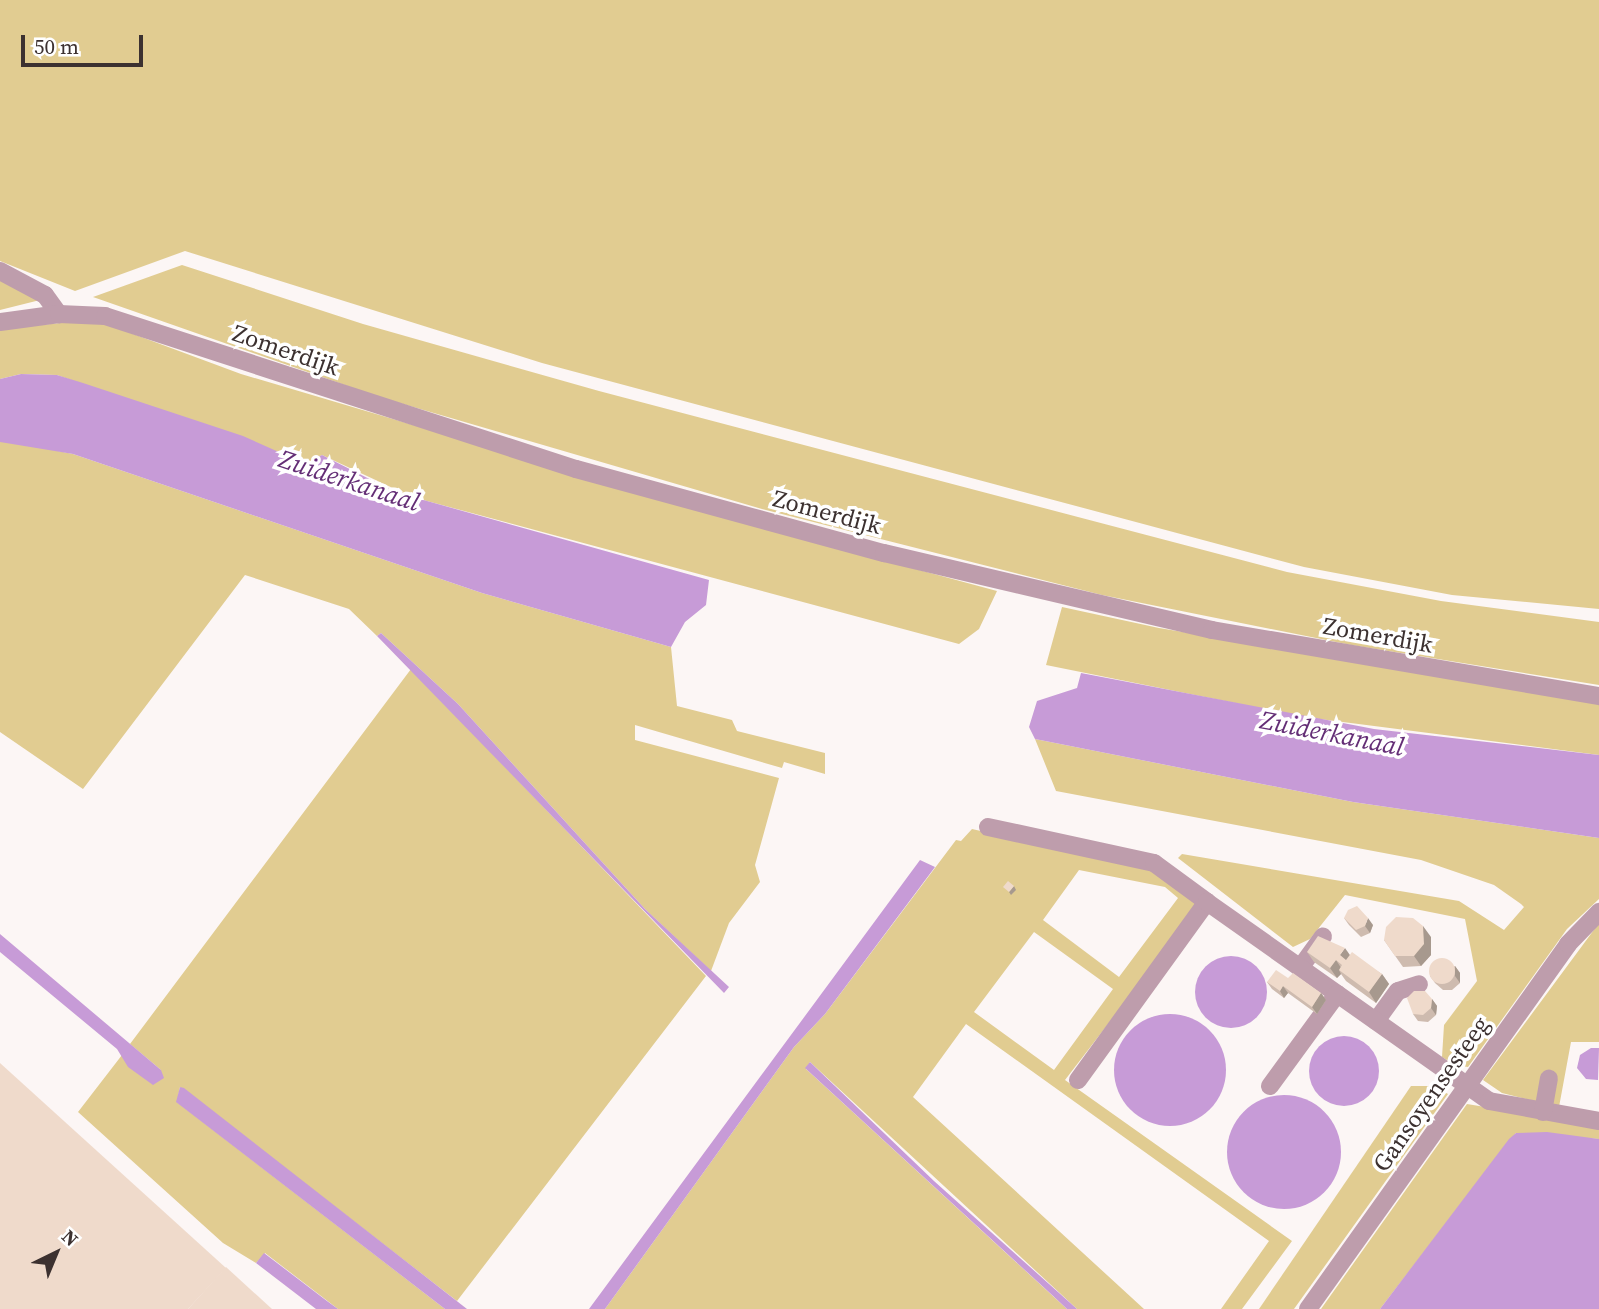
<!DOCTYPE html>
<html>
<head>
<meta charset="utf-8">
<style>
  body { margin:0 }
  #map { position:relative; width:1599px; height:1309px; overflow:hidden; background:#fcf6f5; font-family:"Source Serif 4",serif }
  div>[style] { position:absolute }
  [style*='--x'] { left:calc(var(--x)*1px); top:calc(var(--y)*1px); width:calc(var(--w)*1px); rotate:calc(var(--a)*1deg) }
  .green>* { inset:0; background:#e1cc91 }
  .water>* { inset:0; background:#c79bd7 }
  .round { border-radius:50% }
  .minor>* { height:18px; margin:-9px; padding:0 9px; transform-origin:9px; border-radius:9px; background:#be9dac }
  .wall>* { inset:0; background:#cebbaf }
  .shaded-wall>* { inset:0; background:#a7998e }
  .building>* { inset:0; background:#efdacb }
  span { translate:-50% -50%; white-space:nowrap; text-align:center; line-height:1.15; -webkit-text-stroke:7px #fff; paint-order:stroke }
  .street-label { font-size:24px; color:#3c3130 }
  .water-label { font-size:26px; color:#642e76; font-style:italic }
  .north { position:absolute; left:21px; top:1218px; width:70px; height:70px; -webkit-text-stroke:5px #fff; paint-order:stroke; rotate:43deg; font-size:19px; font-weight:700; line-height:28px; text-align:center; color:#3c3130 }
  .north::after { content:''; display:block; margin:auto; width:24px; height:32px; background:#3c3130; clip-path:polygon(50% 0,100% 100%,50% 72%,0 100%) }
  .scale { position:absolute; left:21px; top:35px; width:122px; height:32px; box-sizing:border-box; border:4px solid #3c3130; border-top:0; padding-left:9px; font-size:21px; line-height:24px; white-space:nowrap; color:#3c3130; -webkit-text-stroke:5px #fff; paint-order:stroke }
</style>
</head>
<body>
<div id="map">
  <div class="green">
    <i style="clip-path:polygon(0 0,1599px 0,1599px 609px,1452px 595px,1304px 567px,542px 363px,185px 251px,75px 291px,0 261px)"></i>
    <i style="clip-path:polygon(182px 265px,363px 324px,599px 391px,1287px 572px,1441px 601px,1599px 622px,1599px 685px,1351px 645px,1102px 595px,762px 509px,379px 397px,93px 297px)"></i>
    <i style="clip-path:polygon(0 275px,52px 297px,0 310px)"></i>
    <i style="clip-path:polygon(81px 321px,109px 325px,241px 374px,734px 520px,997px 591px,979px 629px,959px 644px,412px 497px,322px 455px,308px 463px,299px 461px,57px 375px,21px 374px,0 379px,0 329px)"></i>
    <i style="clip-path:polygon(9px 441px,73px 454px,482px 593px,671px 647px,677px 706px,732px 720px,737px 731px,825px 753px,825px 774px,784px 762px,782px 768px,635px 725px,635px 740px,779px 778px,755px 865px,760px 882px,729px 923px,711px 971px,645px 909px,458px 704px,381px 633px,377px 636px,349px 609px,245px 575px,83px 789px,0 732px,0 442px)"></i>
    <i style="clip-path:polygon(1062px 607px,1159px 628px,1599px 701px,1599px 755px,1304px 717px,1046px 665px)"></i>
    <i style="clip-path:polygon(411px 669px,706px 976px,457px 1301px,180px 1087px,177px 1102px,445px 1309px,338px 1309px,265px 1253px,256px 1263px,223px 1243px,78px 1112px,122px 1055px,161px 1070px,130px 1044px)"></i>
    <i style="clip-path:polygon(1035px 739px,1353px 802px,1599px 838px,1599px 899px,1567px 929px,1468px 1067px,1455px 1065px,1442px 1057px,1444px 1025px,1477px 981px,1465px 919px,1345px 895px,1310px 939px,1293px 947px,1178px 858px,1182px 854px,1459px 901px,1504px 930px,1524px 907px,1521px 904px,1494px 885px,1421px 860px,1056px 791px)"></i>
    <i style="clip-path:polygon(evenodd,972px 829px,1177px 876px,1204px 899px,1065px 1080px,1292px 1241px,1242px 1309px,1221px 1309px,1269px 1241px,966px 1024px,913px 1097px,1144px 1309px,1077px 1309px,810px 1062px,806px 1069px,1067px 1309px,605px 1309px,794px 1047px,825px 1014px,956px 840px,961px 841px,972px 829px,1079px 870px,1165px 887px,1178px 898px,1119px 977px,1043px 920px,1079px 870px,972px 829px,1034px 932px,1113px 989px,1054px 1070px,974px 1012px,1034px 932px)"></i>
    <i style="clip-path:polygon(1599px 923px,1599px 1042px,1571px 1042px,1559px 1107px,1502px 1093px,1483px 1080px)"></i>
    <i style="clip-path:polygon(1411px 1086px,1433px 1086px,1448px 1094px,1294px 1309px,1259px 1309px)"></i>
    <i style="clip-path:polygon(1467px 1104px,1599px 1126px,1599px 1139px,1516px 1133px,1380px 1309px,1321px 1309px)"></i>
  </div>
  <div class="water">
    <i style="clip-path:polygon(21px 374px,57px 375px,83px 383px,243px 436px,299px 461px,308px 463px,322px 455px,395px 492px,709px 580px,706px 605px,685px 622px,671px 647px,482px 593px,73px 454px,0 442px,0 379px)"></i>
    <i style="clip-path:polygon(381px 633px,458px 704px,645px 909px,729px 987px,724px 993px,377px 636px)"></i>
    <i style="clip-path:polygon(1081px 673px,1374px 729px,1599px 755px,1599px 838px,1353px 802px,1035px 739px,1029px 727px,1037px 701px,1077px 688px)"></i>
    <i style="clip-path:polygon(920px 860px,935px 867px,825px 1014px,794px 1047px,605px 1309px,589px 1309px)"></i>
    <i style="clip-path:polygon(0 934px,161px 1070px,164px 1078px,153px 1085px,128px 1067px,117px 1049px,0 952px)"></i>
    <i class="round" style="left:1195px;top:956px;width:72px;height:72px"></i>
    <i class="round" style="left:1114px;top:1014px;width:112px;height:112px"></i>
    <i class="round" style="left:1309px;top:1036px;width:70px;height:70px"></i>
    <i style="clip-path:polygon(1591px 1048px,1599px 1048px,1598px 1080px,1586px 1079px,1577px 1068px,1580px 1055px)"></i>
    <i style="clip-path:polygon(810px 1062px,934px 1181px,1077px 1309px,1067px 1309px,1052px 1295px,805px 1068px)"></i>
    <i style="clip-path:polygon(180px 1087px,184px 1088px,467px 1309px,445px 1309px,176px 1102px)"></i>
    <i class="round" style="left:1227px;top:1095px;width:114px;height:114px"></i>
    <i style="clip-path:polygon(1547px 1132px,1599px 1139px,1599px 1309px,1380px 1309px,1509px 1139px,1516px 1133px)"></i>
    <i style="clip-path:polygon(264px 1253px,327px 1301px,338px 1309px,316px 1309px,256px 1263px)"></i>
  </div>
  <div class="minor">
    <i style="--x:0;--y:271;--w:51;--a:28.1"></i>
    <i style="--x:45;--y:295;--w:24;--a:54"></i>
    <i style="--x:0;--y:322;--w:60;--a:-7.7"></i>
    <i style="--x:59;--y:314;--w:46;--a:2.5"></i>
    <i style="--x:105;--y:316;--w:495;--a:18"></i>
    <i style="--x:576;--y:469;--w:319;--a:15.3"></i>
    <i style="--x:884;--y:553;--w:337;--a:13.2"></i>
    <i style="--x:1212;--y:630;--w:393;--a:9.7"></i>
    <i style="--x:988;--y:827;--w:170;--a:12.2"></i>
    <i style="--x:1154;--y:863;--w:66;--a:36.3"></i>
    <i style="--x:1300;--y:968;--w:39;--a:-54"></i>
    <i style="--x:1376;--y:1021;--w:37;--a:-54"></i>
    <i style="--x:1398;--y:991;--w:22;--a:-18"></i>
    <i style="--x:1078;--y:1080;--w:220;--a:-54.1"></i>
    <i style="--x:1207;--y:902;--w:345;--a:35.2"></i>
    <i style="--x:1489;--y:1101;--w:112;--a:10.3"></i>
    <i style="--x:1270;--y:1086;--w:114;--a:-53.9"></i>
    <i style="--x:1543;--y:1112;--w:34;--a:-80"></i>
    <i style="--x:1308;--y:1309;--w:448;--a:-54.5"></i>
    <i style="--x:1568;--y:944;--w:45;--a:-45.9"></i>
  </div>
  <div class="wall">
    <i style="clip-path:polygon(1344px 918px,1373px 925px,1370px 933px,1361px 937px,1349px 925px)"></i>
    <i style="clip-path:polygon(1431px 937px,1431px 955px,1421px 966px,1403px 967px,1384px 940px)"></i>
    <i style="clip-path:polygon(1307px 952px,1350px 955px,1382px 974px,1389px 984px,1376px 1003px,1346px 981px,1341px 974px,1337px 978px,1314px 962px)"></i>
    <i style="clip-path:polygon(1455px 966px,1460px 973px,1460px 983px,1452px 990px,1443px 990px,1435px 983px,1430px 976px)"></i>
    <i style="clip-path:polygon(1288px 978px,1321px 993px,1326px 1000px,1317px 1014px,1288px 993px,1284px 998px,1272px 989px,1267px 982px)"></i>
    <i style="clip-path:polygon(1432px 999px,1437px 1006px,1436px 1015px,1428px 1022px,1418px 1021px,1413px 1014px)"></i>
  </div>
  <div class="shaded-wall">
    <i style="clip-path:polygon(1014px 886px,1016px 890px,1011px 895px,1009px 892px)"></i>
    <i style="clip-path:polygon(1368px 918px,1373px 925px,1370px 933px,1365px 926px)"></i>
    <i style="clip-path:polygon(1423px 926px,1431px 937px,1431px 955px,1421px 966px,1414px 956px)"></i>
    <i style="clip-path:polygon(1345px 948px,1352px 958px,1347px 965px,1340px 955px)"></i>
    <i style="clip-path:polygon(1336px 960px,1343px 971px,1339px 970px,1341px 974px,1337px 978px,1330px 968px)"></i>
    <i style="clip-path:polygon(1455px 966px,1460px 973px,1460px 983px,1455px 976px)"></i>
    <i style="clip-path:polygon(1382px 974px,1389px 984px,1376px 1003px,1369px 992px)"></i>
    <i style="clip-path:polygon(1283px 986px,1288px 993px,1284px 998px,1280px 991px)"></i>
    <i style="clip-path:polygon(1321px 993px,1326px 1000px,1317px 1014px,1312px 1007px)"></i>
    <i style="clip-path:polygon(1432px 999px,1437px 1006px,1436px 1015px,1431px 1008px)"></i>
  </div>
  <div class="building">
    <i style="clip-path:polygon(1008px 881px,1014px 886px,1009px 892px,1003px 887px)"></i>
    <i style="clip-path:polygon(1357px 906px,1368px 918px,1365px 926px,1356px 930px,1344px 918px,1348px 910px)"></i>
    <i style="clip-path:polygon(1396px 917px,1413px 918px,1423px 926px,1424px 944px,1414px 956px,1395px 956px,1384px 940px,1386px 927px)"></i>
    <i style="clip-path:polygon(1318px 936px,1345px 948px,1340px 955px,1346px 960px,1352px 952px,1382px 974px,1369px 992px,1339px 970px,1342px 965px,1336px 960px,1330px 968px,1307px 952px)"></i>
    <i class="round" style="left:1429px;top:958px;width:26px;height:26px"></i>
    <i style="clip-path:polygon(1276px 970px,1288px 978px,1293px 973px,1321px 993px,1312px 1007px,1283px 986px,1280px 991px,1267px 982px)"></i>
    <i style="clip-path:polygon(1414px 991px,1425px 991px,1432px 999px,1431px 1008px,1423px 1015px,1413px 1014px,1407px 998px)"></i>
    <i style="clip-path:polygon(0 1063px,226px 1268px,188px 1309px,0 1309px)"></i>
    <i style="clip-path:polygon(226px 1267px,272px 1309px,188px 1309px)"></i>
  </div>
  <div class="street-label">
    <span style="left:286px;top:350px;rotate:19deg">Zomerdijk</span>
    <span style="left:827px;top:512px;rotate:15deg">Zomerdijk</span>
    <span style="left:1378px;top:635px;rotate:10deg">Zomerdijk</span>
    <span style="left:1431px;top:1094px;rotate:-55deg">Gansoyensesteeg</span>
  </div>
  <div class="water-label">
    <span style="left:349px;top:481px;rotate:18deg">Zuiderkanaal</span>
    <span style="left:1332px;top:734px;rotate:11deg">Zuiderkanaal</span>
  </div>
  <div class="north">N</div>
  <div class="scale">50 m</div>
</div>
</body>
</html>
